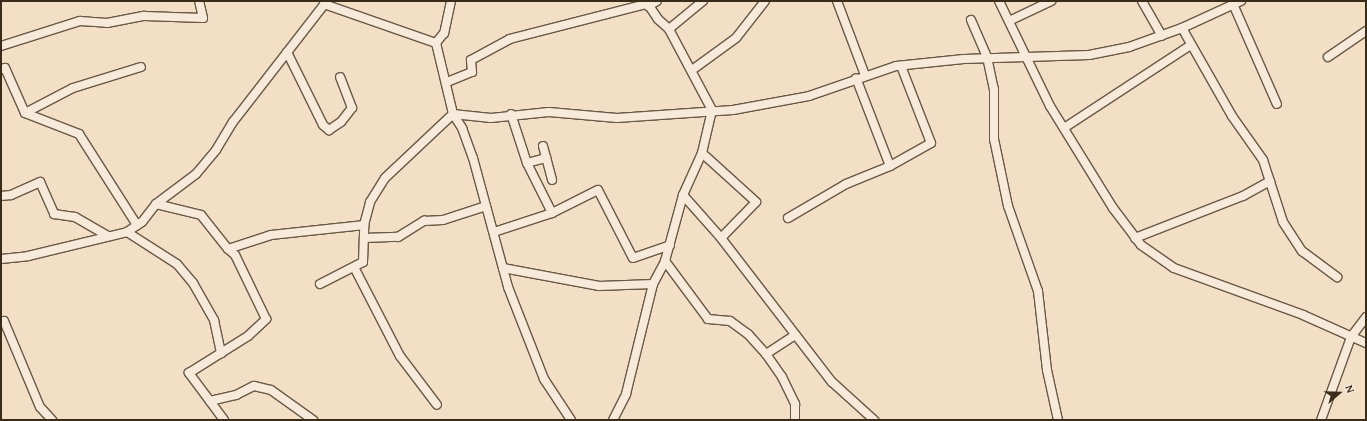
<!DOCTYPE html>
<html>
<head>
<meta charset="utf-8">
<style>
  body { margin:0 }
  #map { position:relative; width:1367px; height:421px; overflow:hidden; background:#f2dfc6; font-family:"Gentium Book Plus",serif }
  div>[style] { position:absolute }
  [style*='--x'] { left:calc(var(--x)*1px); top:calc(var(--y)*1px); width:calc(var(--w)*1px); rotate:calc(var(--a)*1deg) }
  .roads { filter:drop-shadow(1px 0 #695844) drop-shadow(-1px 0 #695844) drop-shadow(0 1px #695844) drop-shadow(0 -1px #695844) }
  .street>* { height:8px; margin:-4px; padding:0 4px; transform-origin:4px; border-radius:4px; background:#f7eada }
  span { translate:-50% -50%; white-space:nowrap; text-align:center; line-height:1.15; -webkit-text-stroke:3px #f7eada; paint-order:stroke }
  .frame { position:absolute; inset:0; border:2px solid #3b2b19; pointer-events:none }
  .north { position:absolute; left:1319px; top:373px; width:40px; height:40px; -webkit-text-stroke:3px #f7eada; paint-order:stroke; rotate:70deg; font-size:11px; font-weight:700; line-height:16px; text-align:center; color:#3b2b19 }
  .north::after { content:''; display:block; margin:auto; width:14px; height:18px; background:#3b2b19; clip-path:polygon(50% 0,100% 100%,50% 72%,0 100%) }
</style>
</head>
<body>
<div id="map">
  <div class="roads">
    <div class="street">
      <i style="--x:451;--y:1;--w:33;--a:102"></i>
      <i style="--x:444;--y:33;--w:13;--a:129"></i>
      <i style="--x:436;--y:43;--w:73;--a:76.5"></i>
      <i style="--x:453;--y:114;--w:17;--a:57"></i>
      <i style="--x:462;--y:128;--w:32;--a:70"></i>
      <i style="--x:473;--y:158;--w:134;--a:74.8"></i>
      <i style="--x:508;--y:287;--w:99;--a:68.6"></i>
      <i style="--x:544;--y:379;--w:49;--a:56.6"></i>
      <i style="--x:837;--y:1;--w:79;--a:69.3"></i>
      <i style="--x:999;--y:1;--w:117;--a:64.1"></i>
      <i style="--x:1050;--y:106;--w:120;--a:58.3"></i>
      <i style="--x:1113;--y:208;--w:46;--a:52.9"></i>
      <i style="--x:1141;--y:245;--w:40;--a:34.9"></i>
      <i style="--x:1174;--y:268;--w:137;--a:20"></i>
      <i style="--x:1303;--y:315;--w:69;--a:24"></i>
      <i style="--x:1142;--y:1;--w:40;--a:60.3"></i>
      <i style="--x:1234;--y:1;--w:3;--a:108"></i>
      <i style="--x:1233;--y:4;--w:109;--a:66.3"></i>
      <i style="--x:324;--y:4;--w:119;--a:19.2"></i>
      <i style="--x:648;--y:6;--w:10;--a:-29"></i>
      <i style="--x:971;--y:20;--w:40;--a:66.6"></i>
      <i style="--x:987;--y:57;--w:33;--a:78"></i>
      <i style="--x:994;--y:89;--w:50;--a:90"></i>
      <i style="--x:994;--y:139;--w:68;--a:78.2"></i>
      <i style="--x:1008;--y:206;--w:90;--a:70.6"></i>
      <i style="--x:1038;--y:291;--w:80;--a:83.5"></i>
      <i style="--x:1047;--y:370;--w:51;--a:77.6"></i>
      <i style="--x:1009;--y:21;--w:47;--a:-25.5"></i>
      <i style="--x:1182;--y:28;--w:101;--a:60.4"></i>
      <i style="--x:1232;--y:116;--w:54;--a:54.8"></i>
      <i style="--x:1263;--y:160;--w:65;--a:72.1"></i>
      <i style="--x:1283;--y:222;--w:35;--a:57"></i>
      <i style="--x:1302;--y:251;--w:44;--a:36.6"></i>
      <i style="--x:669;--y:29;--w:44;--a:-39.5"></i>
      <i style="--x:1;--y:46;--w:83;--a:-17.6"></i>
      <i style="--x:80;--y:21;--w:27;--a:4"></i>
      <i style="--x:107;--y:23;--w:38;--a:-11"></i>
      <i style="--x:144;--y:16;--w:59;--a:1.9"></i>
      <i style="--x:203;--y:18;--w:17;--a:-103"></i>
      <i style="--x:287;--y:52;--w:81;--a:63.7"></i>
      <i style="--x:323;--y:125;--w:8;--a:40"></i>
      <i style="--x:329;--y:130;--w:14;--a:-34"></i>
      <i style="--x:341;--y:122;--w:18;--a:-52"></i>
      <i style="--x:352;--y:108;--w:33;--a:-111"></i>
      <i style="--x:1328;--y:57;--w:46;--a:-34.4"></i>
      <i style="--x:1;--y:69;--w:4;--a:-14"></i>
      <i style="--x:5;--y:68;--w:49;--a:66"></i>
      <i style="--x:25;--y:113;--w:58;--a:21.3"></i>
      <i style="--x:79;--y:134;--w:108;--a:57.5"></i>
      <i style="--x:692;--y:70;--w:54;--a:-36"></i>
      <i style="--x:736;--y:38;--w:47;--a:-51.9"></i>
      <i style="--x:447;--y:82;--w:27;--a:-22"></i>
      <i style="--x:472;--y:72;--w:12;--a:-95"></i>
      <i style="--x:471;--y:60;--w:44;--a:-28.3"></i>
      <i style="--x:510;--y:39;--w:140;--a:-14.4"></i>
      <i style="--x:25;--y:113;--w:54;--a:-27.5"></i>
      <i style="--x:73;--y:88;--w:71;--a:-17.2"></i>
      <i style="--x:511;--y:114;--w:52;--a:71.9"></i>
      <i style="--x:527;--y:163;--w:56;--a:63.4"></i>
      <i style="--x:1064;--y:128;--w:152;--a:-33.2"></i>
      <i style="--x:543;--y:146;--w:35;--a:75"></i>
      <i style="--x:702;--y:153;--w:73;--a:42.2"></i>
      <i style="--x:756;--y:202;--w:50;--a:134.2"></i>
      <i style="--x:527;--y:163;--w:20;--a:-15"></i>
      <i style="--x:890;--y:166;--w:47;--a:-29.3"></i>
      <i style="--x:931;--y:143;--w:83;--a:-111.3"></i>
      <i style="--x:683;--y:195;--w:57;--a:48.5"></i>
      <i style="--x:721;--y:238;--w:182;--a:52.4"></i>
      <i style="--x:832;--y:382;--w:57;--a:42.1"></i>
      <i style="--x:1;--y:196;--w:10;--a:-6"></i>
      <i style="--x:11;--y:195;--w:32;--a:-24"></i>
      <i style="--x:40;--y:182;--w:35;--a:66"></i>
      <i style="--x:54;--y:214;--w:21;--a:8"></i>
      <i style="--x:75;--y:217;--w:38;--a:30"></i>
      <i style="--x:156;--y:204;--w:46;--a:13.7"></i>
      <i style="--x:201;--y:215;--w:43;--a:51.5"></i>
      <i style="--x:228;--y:249;--w:45;--a:-18"></i>
      <i style="--x:271;--y:235;--w:94;--a:-6.1"></i>
      <i style="--x:364;--y:225;--w:24;--a:-75"></i>
      <i style="--x:370;--y:202;--w:28;--a:-58"></i>
      <i style="--x:385;--y:178;--w:93;--a:-43.3"></i>
      <i style="--x:453;--y:114;--w:38;--a:6"></i>
      <i style="--x:491;--y:118;--w:58;--a:-5.9"></i>
      <i style="--x:549;--y:112;--w:68;--a:5"></i>
      <i style="--x:617;--y:118;--w:116;--a:-3.9"></i>
      <i style="--x:733;--y:110;--w:77;--a:-10.4"></i>
      <i style="--x:809;--y:96;--w:92;--a:-19"></i>
      <i style="--x:896;--y:66;--w:68;--a:-5.9"></i>
      <i style="--x:964;--y:59;--w:125;--a:-1.8"></i>
      <i style="--x:1089;--y:55;--w:41;--a:-11.3"></i>
      <i style="--x:1129;--y:47;--w:56;--a:-19.7"></i>
      <i style="--x:1182;--y:28;--w:65;--a:-24.6"></i>
      <i style="--x:788;--y:218;--w:67;--a:-30.4"></i>
      <i style="--x:846;--y:184;--w:48;--a:-22.2"></i>
      <i style="--x:890;--y:166;--w:94;--a:-111.1"></i>
      <i style="--x:127;--y:232;--w:59;--a:32.6"></i>
      <i style="--x:177;--y:264;--w:25;--a:50"></i>
      <i style="--x:193;--y:283;--w:43;--a:60.4"></i>
      <i style="--x:214;--y:320;--w:34;--a:78"></i>
      <i style="--x:494;--y:232;--w:61;--a:-18.1"></i>
      <i style="--x:552;--y:213;--w:51;--a:-26.6"></i>
      <i style="--x:598;--y:190;--w:76;--a:62.8"></i>
      <i style="--x:633;--y:258;--w:39;--a:-19"></i>
      <i style="--x:364;--y:238;--w:34;--a:-2"></i>
      <i style="--x:398;--y:237;--w:31;--a:-32"></i>
      <i style="--x:424;--y:221;--w:19;--a:-3"></i>
      <i style="--x:443;--y:220;--w:45;--a:-18"></i>
      <i style="--x:1135;--y:238;--w:116;--a:-21.3"></i>
      <i style="--x:1243;--y:196;--w:31;--a:-29"></i>
      <i style="--x:1;--y:259;--w:27;--a:-6"></i>
      <i style="--x:28;--y:256;--w:102;--a:-13.6"></i>
      <i style="--x:127;--y:232;--w:18;--a:-34"></i>
      <i style="--x:142;--y:222;--w:23;--a:-52"></i>
      <i style="--x:156;--y:204;--w:50;--a:-36.9"></i>
      <i style="--x:196;--y:174;--w:31;--a:-50"></i>
      <i style="--x:216;--y:150;--w:33;--a:-59"></i>
      <i style="--x:233;--y:122;--w:153;--a:-52.2"></i>
      <i style="--x:665;--y:261;--w:72;--a:53.4"></i>
      <i style="--x:708;--y:319;--w:22;--a:5"></i>
      <i style="--x:730;--y:321;--w:22;--a:36"></i>
      <i style="--x:748;--y:334;--w:27;--a:48"></i>
      <i style="--x:766;--y:354;--w:28;--a:55"></i>
      <i style="--x:782;--y:377;--w:30;--a:64"></i>
      <i style="--x:795;--y:404;--w:16;--a:90"></i>
      <i style="--x:354;--y:267;--w:100;--a:62.7"></i>
      <i style="--x:400;--y:356;--w:61;--a:52.9"></i>
      <i style="--x:503;--y:268;--w:98;--a:10.6"></i>
      <i style="--x:599;--y:286;--w:54;--a:-2.1"></i>
      <i style="--x:320;--y:284;--w:48;--a:-27.1"></i>
      <i style="--x:363;--y:262;--w:37;--a:-88"></i>
      <i style="--x:1;--y:322;--w:3;--a:-18"></i>
      <i style="--x:4;--y:321;--w:93;--a:67.3"></i>
      <i style="--x:40;--y:407;--w:18;--a:47"></i>
      <i style="--x:766;--y:354;--w:35;--a:-33"></i>
      <i style="--x:210;--y:401;--w:27;--a:-13"></i>
      <i style="--x:236;--y:395;--w:20;--a:-27"></i>
      <i style="--x:254;--y:386;--w:17;--a:13"></i>
      <i style="--x:271;--y:390;--w:52;--a:35.5"></i>
      <i style="--x:224;--y:420;--w:59;--a:-126.7"></i>
      <i style="--x:189;--y:373;--w:70;--a:-32.1"></i>
      <i style="--x:248;--y:336;--w:25;--a:-43"></i>
      <i style="--x:266;--y:319;--w:71;--a:-115.8"></i>
      <i style="--x:235;--y:255;--w:9;--a:-139"></i>
      <i style="--x:613;--y:420;--w:29;--a:-63"></i>
      <i style="--x:626;--y:394;--w:113;--a:-76.2"></i>
      <i style="--x:653;--y:284;--w:26;--a:-62"></i>
      <i style="--x:665;--y:261;--w:68;--a:-74.7"></i>
      <i style="--x:683;--y:195;--w:46;--a:-65.7"></i>
      <i style="--x:702;--y:153;--w:44;--a:-76.9"></i>
      <i style="--x:712;--y:110;--w:92;--a:-118"></i>
      <i style="--x:669;--y:29;--w:15;--a:-138"></i>
      <i style="--x:658;--y:19;--w:22;--a:-124"></i>
      <i style="--x:1321;--y:420;--w:88;--a:-70.1"></i>
      <i style="--x:1351;--y:337;--w:25;--a:-53"></i>
    </div>
  </div>
  <div class="frame"></div>
  <div class="north">N</div>
</div>
</body>
</html>
